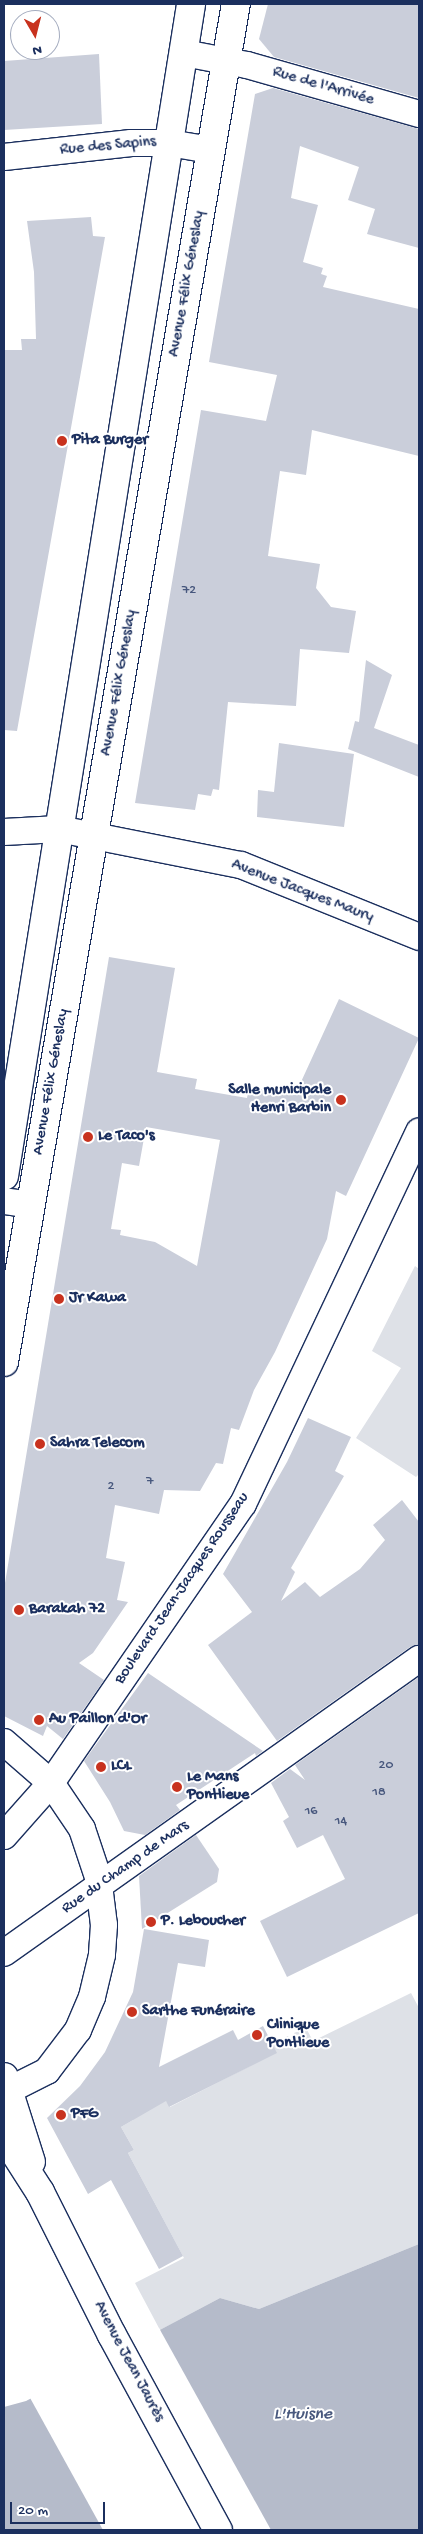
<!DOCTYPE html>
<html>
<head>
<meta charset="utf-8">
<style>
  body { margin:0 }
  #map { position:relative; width:423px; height:2534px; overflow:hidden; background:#fff; font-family:"Gochi Hand",sans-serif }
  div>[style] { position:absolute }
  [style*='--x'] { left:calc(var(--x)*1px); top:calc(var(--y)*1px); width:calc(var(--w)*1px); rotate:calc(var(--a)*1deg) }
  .green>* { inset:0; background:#dee1e7 }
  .water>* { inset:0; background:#b5bbca }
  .pier>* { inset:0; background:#fff }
  .building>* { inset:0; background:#caceda }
  .roads { filter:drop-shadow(1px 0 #1b2f5e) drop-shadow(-1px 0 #1b2f5e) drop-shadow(0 1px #1b2f5e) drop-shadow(0 -1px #1b2f5e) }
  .minor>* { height:26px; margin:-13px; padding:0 13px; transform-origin:13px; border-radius:13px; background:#fff }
  .secondary>* { height:28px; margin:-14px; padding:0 14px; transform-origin:14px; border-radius:14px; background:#fff }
  .dots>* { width:14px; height:14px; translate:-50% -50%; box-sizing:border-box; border:2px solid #fff; border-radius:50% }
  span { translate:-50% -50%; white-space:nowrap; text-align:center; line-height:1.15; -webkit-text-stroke:4px #fff; paint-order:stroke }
  .number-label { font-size:14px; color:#47577d }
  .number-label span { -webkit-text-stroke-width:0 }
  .street-label { font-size:16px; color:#1b2f5e }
  .poi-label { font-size:16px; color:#1b2f5e; font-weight:700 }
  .left { translate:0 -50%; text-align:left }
  .right { translate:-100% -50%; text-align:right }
  .water-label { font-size:18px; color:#49597e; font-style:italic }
  .frame { position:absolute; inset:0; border:5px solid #1b2f5e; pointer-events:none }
  .north { position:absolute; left:10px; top:10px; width:50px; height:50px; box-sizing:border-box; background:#fff; border:1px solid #a4acbf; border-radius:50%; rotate:172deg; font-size:14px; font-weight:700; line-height:20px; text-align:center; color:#1b2f5e }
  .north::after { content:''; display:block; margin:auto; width:18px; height:22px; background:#c8321e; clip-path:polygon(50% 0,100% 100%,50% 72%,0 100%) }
  .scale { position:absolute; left:10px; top:2502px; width:95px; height:22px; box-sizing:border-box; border:2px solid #1b2f5e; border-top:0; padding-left:6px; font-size:15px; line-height:18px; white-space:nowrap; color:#1b2f5e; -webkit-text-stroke:4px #fff; paint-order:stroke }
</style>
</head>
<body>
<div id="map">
  <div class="green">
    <i style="clip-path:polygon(415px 1266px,419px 1269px,419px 1474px,416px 1477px,356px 1438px,401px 1368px,372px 1351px)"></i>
    <i style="clip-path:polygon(411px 1993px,419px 2008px,419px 2244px,259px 2309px,220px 2298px,160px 2330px,135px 2283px,184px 2258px,128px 2153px,134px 2150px,121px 2127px,133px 2120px,126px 2105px,159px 2088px,170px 2107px,250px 2066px,246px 2056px,288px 2036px,293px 2046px,298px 2042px,294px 2033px,306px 2028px,313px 2041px)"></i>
  </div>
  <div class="water">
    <i style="clip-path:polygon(419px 2244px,419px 2530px,4px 2530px,4px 2407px,26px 2401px,220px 2298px,259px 2309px)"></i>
  </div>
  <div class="pier">
    <i style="clip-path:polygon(159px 2328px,271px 2530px,103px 2530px,29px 2396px)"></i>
  </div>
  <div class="building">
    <i style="clip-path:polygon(268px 4px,419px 4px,419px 98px,274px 57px,259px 39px)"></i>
    <i style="clip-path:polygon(99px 54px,102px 124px,4px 130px,4px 61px)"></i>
    <i style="clip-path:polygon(273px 88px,419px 129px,419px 248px,367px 234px,375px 209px,348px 200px,359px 167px,300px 146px,291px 198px,318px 205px,303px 262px,323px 268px,321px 274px,327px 276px,323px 287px,419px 309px,419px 456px,312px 430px,306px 475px,280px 471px,268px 556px,320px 564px,316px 588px,331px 607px,356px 611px,349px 653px,300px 649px,296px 706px,228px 702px,219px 790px,213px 789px,211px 796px,198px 794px,195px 810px,135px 803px,201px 410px,266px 421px,277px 375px,209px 362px,255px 94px)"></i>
    <i style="clip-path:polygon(91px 217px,93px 236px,105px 237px,17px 731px,4px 730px,4px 350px,22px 350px,21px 339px,36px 339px,34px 272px,27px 221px)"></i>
    <i style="clip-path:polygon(366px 660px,392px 675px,374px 728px,419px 745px,419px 777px,348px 749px,355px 721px,359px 722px)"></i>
    <i style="clip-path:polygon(279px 743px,354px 754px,344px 827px,257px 817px,258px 790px,274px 792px)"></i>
    <i style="clip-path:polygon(evenodd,109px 957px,175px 968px,157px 1072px,197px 1079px,195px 1089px,247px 1098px,249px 1087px,295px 1095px,339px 999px,419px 1038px,346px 1196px,336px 1191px,327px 1239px,275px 1352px,254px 1390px,239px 1430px,231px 1428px,223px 1464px,216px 1463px,200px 1491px,164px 1490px,159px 1514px,115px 1505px,106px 1558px,125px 1562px,117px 1600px,128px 1602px,93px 1653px,79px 1663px,104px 1680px,63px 1739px,47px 1726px,43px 1736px,4px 1716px,4px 1589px,109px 957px,146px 1127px,220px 1140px,197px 1266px,155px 1242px,120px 1235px,121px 1230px,111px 1229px,122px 1163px,139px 1166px,146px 1127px)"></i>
    <i style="clip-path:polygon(308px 1418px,351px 1437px,335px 1471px,344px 1476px,291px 1568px,295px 1572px,281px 1601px,305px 1582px,320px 1597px,360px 1569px,385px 1540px,373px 1525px,402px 1500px,419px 1522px,419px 1644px,410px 1647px,277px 1741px,208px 1645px,252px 1612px,223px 1574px,287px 1462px)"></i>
    <i style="clip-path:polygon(148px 1673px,263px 1751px,256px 1756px,255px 1753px,176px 1805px,180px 1810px,145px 1835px,124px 1831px,110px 1802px,84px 1761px)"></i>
    <i style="clip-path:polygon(419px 1677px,419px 1913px,287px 1977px,260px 1921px,345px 1879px,323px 1835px,297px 1848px,283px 1821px,289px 1817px,271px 1783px,290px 1769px,305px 1780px,295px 1765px)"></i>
    <i style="clip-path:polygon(196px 1835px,219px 1869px,217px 1882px,142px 1929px,139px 1876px)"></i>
    <i style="clip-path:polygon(144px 1929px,209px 1940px,205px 1967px,178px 1963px,159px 2067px,233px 2030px,238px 2040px,263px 2026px,277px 2053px,169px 2107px,166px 2101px,121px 2127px,134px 2150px,128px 2153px,183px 2256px,159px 2269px,111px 2180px,88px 2194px,47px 2118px,80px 2086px,105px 2052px,133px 1992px)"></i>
  </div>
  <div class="roads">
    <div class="minor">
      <i style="--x:184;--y:53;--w:64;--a:10.8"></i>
      <i style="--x:247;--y:65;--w:179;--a:15.9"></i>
      <i style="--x:4;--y:157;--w:128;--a:-6.3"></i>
      <i style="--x:131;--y:143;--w:38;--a:0"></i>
      <i style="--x:169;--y:143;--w:43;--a:9.5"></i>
      <i style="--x:4;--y:832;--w:55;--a:-3.1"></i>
      <i style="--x:59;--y:829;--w:186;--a:11.2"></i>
      <i style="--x:241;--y:865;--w:192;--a:22"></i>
      <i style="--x:4;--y:1201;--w:27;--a:8"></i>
      <i style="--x:4;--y:1742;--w:62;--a:41.1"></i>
      <i style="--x:51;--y:1783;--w:55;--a:56"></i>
      <i style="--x:82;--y:1829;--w:51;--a:71.6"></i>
      <i style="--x:98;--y:1877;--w:48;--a:82.9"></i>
      <i style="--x:104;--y:1925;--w:30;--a:94"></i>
      <i style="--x:102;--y:1955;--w:43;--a:103.4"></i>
      <i style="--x:92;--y:1997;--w:36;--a:113"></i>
      <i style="--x:78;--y:2030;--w:51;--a:127.1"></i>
      <i style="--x:47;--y:2071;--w:42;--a:153.4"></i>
      <i style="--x:4;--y:1836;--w:71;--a:-48.4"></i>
      <i style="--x:51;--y:1783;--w:339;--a:-55.5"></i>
      <i style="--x:243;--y:1504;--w:412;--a:-64.7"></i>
      <i style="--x:4;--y:1953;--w:509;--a:-35.32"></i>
    </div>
    <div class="secondary">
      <i style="--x:4;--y:1176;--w:1187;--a:-80.93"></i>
      <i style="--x:4;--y:1362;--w:1378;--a:-80.31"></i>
      <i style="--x:4;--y:2077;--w:89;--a:72.4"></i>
      <i style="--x:4;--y:2136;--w:67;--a:57.3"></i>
      <i style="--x:40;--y:2192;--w:160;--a:63.3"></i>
      <i style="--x:112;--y:2335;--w:222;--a:61.5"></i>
    </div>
  </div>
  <div class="dots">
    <i style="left:62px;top:441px;background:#c8321e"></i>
    <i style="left:341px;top:1100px;background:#c8321e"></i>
    <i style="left:88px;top:1137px;background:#c8321e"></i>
    <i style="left:59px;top:1299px;background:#c8321e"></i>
    <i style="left:40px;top:1444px;background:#c8321e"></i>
    <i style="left:19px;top:1610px;background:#c8321e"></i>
    <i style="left:39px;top:1720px;background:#c8321e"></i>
    <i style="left:101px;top:1767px;background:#c8321e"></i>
    <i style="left:177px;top:1787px;background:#c8321e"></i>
    <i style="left:151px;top:1922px;background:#c8321e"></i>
    <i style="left:132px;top:2012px;background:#c8321e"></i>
    <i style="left:257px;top:2035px;background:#c8321e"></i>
    <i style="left:61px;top:2115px;background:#c8321e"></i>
  </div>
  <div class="number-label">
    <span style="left:189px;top:591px">72</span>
    <span style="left:150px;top:1482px">7</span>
    <span style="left:111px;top:1487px">2</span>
    <span style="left:386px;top:1766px">20</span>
    <span style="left:379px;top:1793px">18</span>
    <span style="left:311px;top:1812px">16</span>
    <span style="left:341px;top:1822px">14</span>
  </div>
  <div class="street-label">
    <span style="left:323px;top:87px;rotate:16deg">Rue de l'Arrivée</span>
    <span style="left:108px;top:147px;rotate:-5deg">Rue des Sapins</span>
    <span style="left:188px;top:284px;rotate:-80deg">Avenue Félix Géneslay</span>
    <span style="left:120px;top:683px;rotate:-80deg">Avenue Félix Géneslay</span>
    <span style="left:302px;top:892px;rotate:21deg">Avenue Jacques Maury</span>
    <span style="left:52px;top:1082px;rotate:-80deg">Avenue Félix Géneslay</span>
    <span style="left:183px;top:1589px;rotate:-56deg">Boulevard Jean-Jacques Rousseau</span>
    <span style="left:126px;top:1868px;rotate:-35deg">Rue du Champ de Mars</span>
    <span style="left:128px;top:2362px;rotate:62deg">Avenue Jean Jaurès</span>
  </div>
  <div class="poi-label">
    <span class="left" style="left:72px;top:441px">Pita Burger</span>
    <span class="right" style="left:331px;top:1100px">Salle municipale<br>Henri Barbin</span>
    <span class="left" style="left:98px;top:1137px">Le Taco's</span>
    <span class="left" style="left:69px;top:1299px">Jr Kawa</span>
    <span class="left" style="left:50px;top:1444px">Sahra Telecom</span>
    <span class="left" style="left:29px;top:1610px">Barakah 72</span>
    <span class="left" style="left:49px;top:1720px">Au Paillon d'Or</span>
    <span class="left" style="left:111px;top:1767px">LCL</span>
    <span class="left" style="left:187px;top:1787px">Le Mans<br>Pontlieue</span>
    <span class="left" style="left:161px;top:1922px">P. Leboucher</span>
    <span class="left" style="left:142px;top:2012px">Sarthe Funéraire</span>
    <span class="left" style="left:267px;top:2035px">Clinique<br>Pontlieue</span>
    <span class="left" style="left:71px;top:2115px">PFG</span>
  </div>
  <div class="water-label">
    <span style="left:303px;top:2415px">L'Huisne</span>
  </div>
  <div class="frame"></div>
  <div class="north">N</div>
  <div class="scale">20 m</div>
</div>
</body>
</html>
